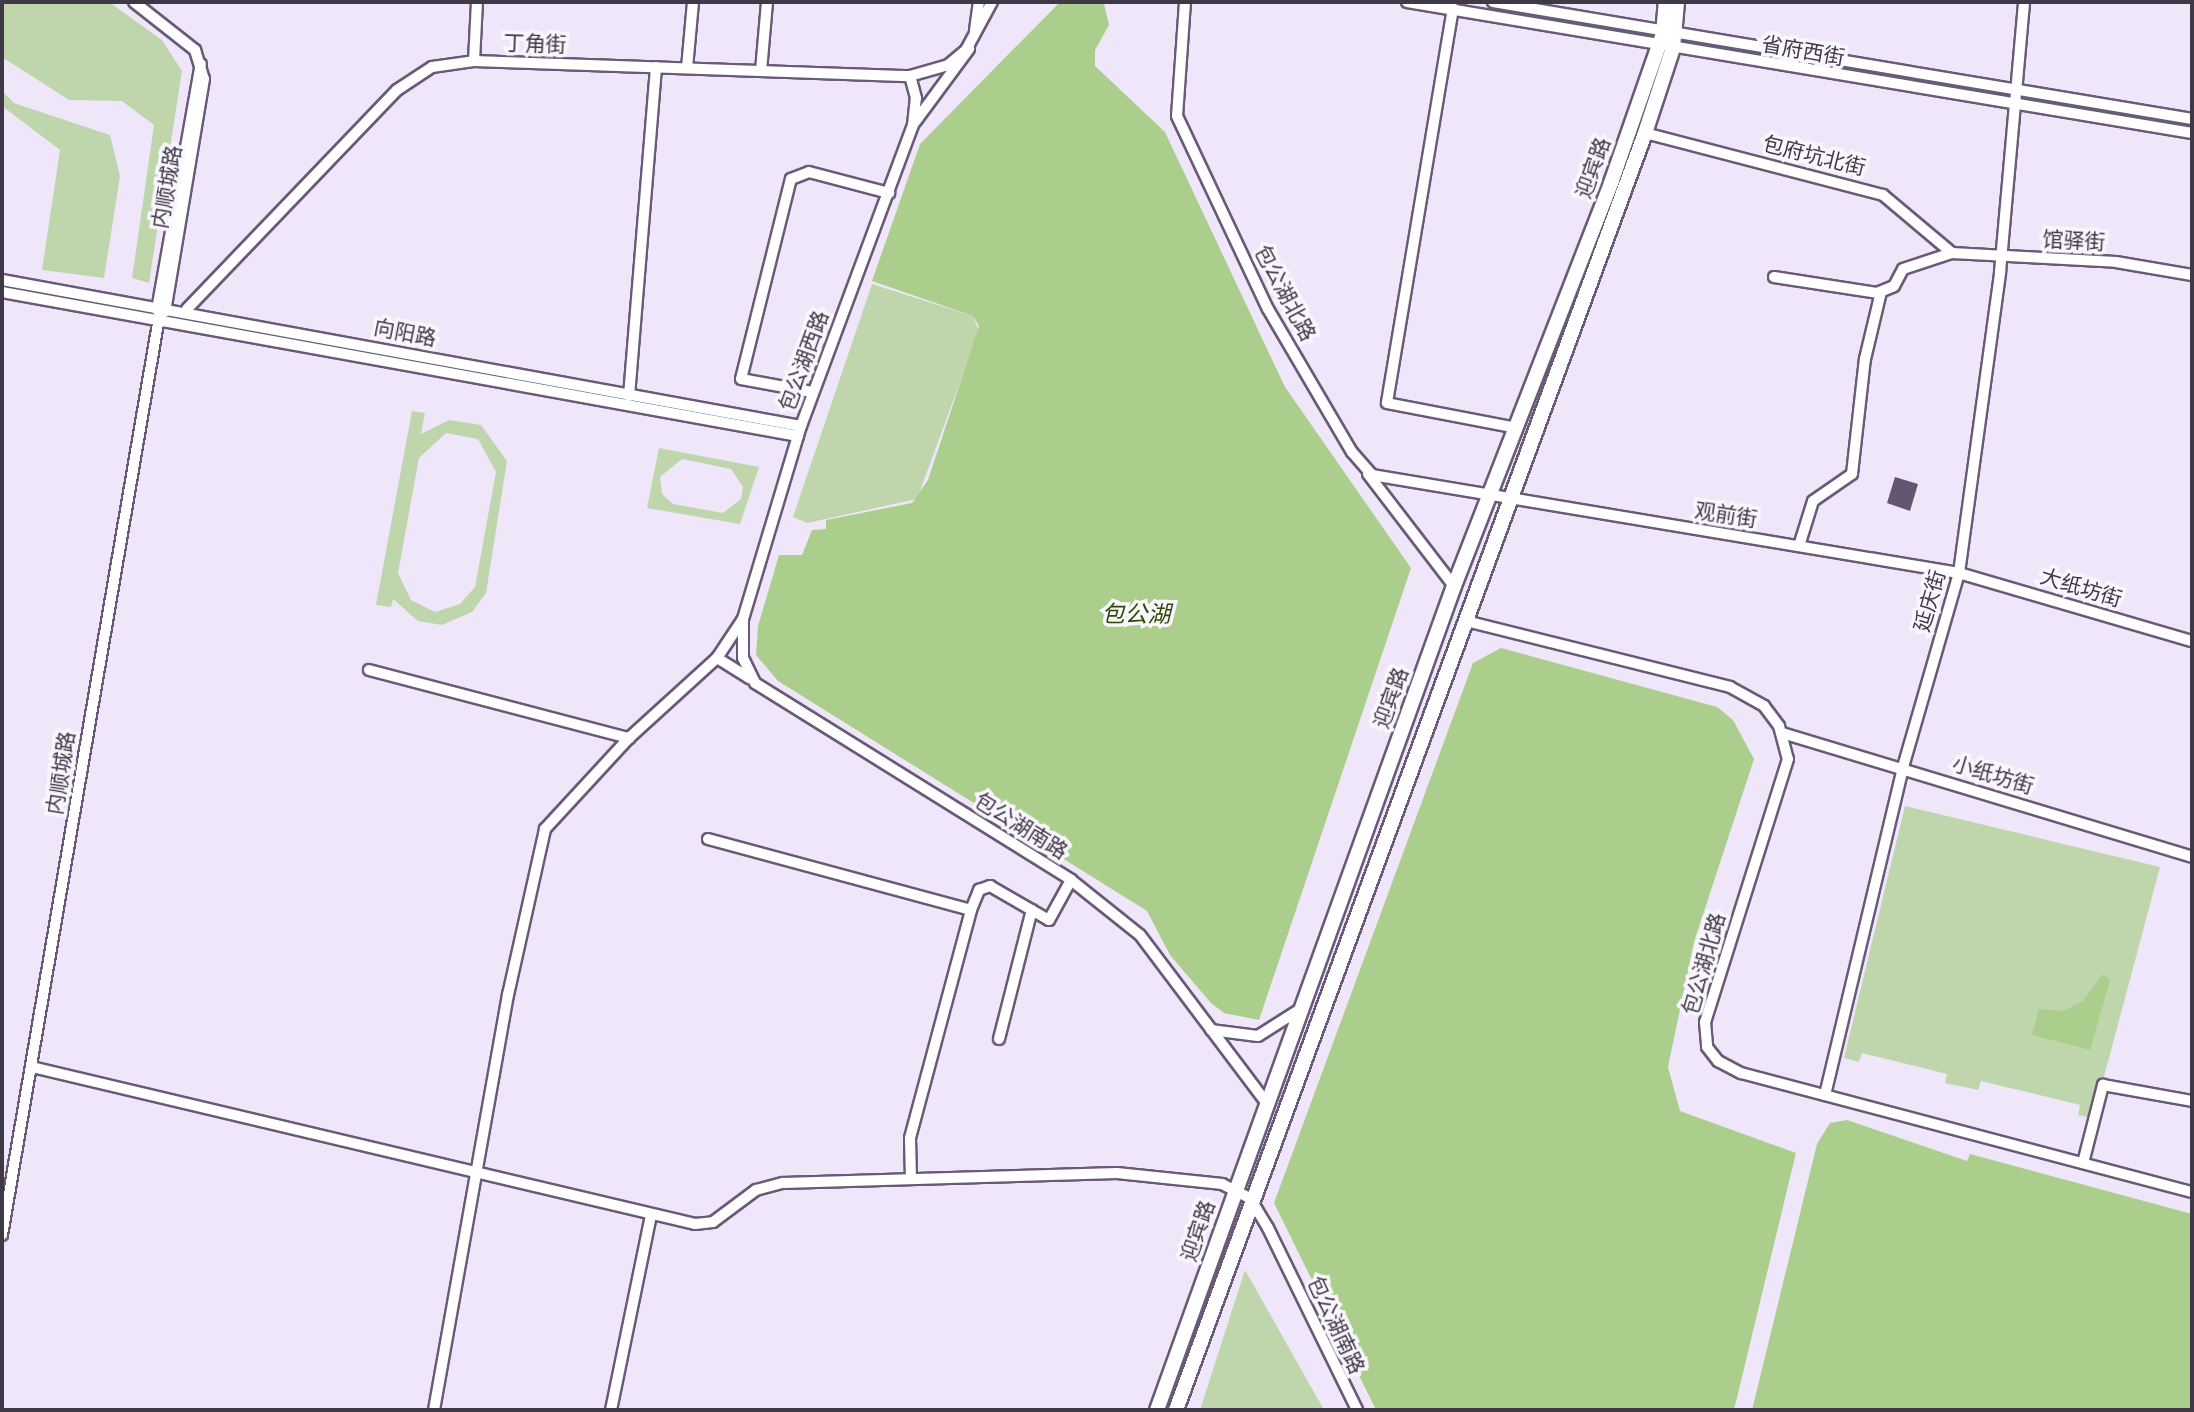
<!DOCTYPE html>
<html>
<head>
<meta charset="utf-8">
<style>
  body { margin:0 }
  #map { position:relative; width:2194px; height:1412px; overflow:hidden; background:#f0e6fa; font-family:"Work Sans","Noto Sans SC",sans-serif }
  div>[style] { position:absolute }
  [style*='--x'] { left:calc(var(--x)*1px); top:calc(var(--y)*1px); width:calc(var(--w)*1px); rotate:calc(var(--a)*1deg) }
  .green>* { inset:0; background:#bfd6ac }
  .water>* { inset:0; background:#abce8d }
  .building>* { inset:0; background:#645572 }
  .roads { filter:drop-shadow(2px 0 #695a77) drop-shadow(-2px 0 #695a77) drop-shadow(0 2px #695a77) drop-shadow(0 -2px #695a77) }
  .minor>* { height:10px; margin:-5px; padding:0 5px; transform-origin:5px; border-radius:5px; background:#fff }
  .major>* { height:14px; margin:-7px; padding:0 7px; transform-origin:7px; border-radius:7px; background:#fff }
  span { translate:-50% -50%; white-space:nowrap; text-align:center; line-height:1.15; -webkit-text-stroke:7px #faf6fd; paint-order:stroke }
  .street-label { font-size:21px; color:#3f3846 }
  .water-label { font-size:23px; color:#2e4c05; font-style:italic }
  .frame { position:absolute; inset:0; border:4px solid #3f3846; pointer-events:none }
</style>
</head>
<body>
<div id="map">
  <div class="green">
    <i style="clip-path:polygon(2px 2px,109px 2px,162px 40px,182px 71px,149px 283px,132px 278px,154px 125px,122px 101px,69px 100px,2px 57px)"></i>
    <i style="clip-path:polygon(2px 91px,14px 103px,110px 135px,120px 176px,104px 278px,42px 270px,60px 150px,2px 106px)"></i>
    <i style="clip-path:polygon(872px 284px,973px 316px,979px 331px,917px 499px,807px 523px,793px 517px)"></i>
    <i style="clip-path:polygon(evenodd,412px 411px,425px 413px,421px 434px,449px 420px,481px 425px,507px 461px,486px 593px,472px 612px,442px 625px,418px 621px,393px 599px,391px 607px,376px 605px,412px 411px,446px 433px,478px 439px,496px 472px,475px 587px,460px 604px,435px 612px,411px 600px,398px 573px,419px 458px,446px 433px)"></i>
    <i style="clip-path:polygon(evenodd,659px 448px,759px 467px,740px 524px,647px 508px,659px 448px,682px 459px,731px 469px,743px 487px,741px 499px,723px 513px,673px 504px,662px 494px,660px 477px,682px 459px)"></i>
    <i style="clip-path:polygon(1905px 806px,2160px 867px,2093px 1118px,2078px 1115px,2080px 1105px,1981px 1081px,1978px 1090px,1945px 1083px,1947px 1074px,1862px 1053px,1859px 1062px,1844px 1058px)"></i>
    <i style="clip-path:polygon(1245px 1270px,1324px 1410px,1200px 1410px)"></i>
  </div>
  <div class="water">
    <i style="clip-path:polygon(1060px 2px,1104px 4px,1109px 25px,1095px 50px,1095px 66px,1165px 132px,1285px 387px,1411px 568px,1259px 1020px,1224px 1013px,1211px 1003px,1170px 955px,1147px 911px,778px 681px,756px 655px,758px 626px,779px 555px,802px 555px,812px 530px,826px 529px,826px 520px,912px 503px,928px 480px,979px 326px,973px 316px,872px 281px,920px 144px)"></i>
    <i style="clip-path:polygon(1501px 648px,1717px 707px,1733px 720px,1754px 759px,1694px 942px,1668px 1067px,1680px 1111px,1796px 1153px,1734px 1410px,1376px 1410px,1274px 1203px,1473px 663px)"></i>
    <i style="clip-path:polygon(2103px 974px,2110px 980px,2090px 1050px,2032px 1035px,2039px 1009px,2063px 1011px,2083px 1001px)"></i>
    <i style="clip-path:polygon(1847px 1120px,1967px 1161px,1970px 1154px,2192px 1214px,2192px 1410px,1752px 1410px,1817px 1144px,1830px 1123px)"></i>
  </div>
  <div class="building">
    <i style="clip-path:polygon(1895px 477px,1918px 484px,1910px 511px,1887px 503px)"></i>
  </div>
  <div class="roads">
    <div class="minor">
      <i style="--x:134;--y:2;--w:78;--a:38.2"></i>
      <i style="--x:195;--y:50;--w:30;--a:73"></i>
      <i style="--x:204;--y:79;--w:236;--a:99.5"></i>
      <i style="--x:1185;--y:2;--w:114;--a:94"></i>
      <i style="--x:1177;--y:116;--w:213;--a:64.8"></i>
      <i style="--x:1268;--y:309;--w:166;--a:59.6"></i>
      <i style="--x:1352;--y:452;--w:30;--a:49"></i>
      <i style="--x:1372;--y:475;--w:595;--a:9.48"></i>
      <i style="--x:1959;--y:573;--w:243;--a:16.3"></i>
      <i style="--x:1407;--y:2;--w:796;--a:9.47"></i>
      <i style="--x:1493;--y:2;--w:709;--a:9.5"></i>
      <i style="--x:1453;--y:8;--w:400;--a:99.5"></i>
      <i style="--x:1387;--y:403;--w:132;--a:10.9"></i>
      <i style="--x:975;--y:30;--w:28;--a:-82"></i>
      <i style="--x:474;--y:61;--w:59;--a:-87.1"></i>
      <i style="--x:687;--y:68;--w:66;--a:-84.8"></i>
      <i style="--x:761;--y:71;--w:69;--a:-85"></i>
      <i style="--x:915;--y:122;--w:91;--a:-53.5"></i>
      <i style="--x:1645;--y:133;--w:246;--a:14.6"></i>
      <i style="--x:1883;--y:195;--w:90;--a:40"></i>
      <i style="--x:1952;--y:253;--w:164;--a:3.1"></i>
      <i style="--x:2116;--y:262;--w:77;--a:9.7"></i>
      <i style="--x:1774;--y:277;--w:104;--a:8.8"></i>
      <i style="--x:1877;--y:293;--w:18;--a:-22"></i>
      <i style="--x:1894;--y:286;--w:19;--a:-62"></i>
      <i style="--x:1903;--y:269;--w:52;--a:-18.1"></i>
      <i style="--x:2;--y:280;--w:812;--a:10.36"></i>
      <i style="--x:2;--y:292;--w:809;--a:10.25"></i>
      <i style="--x:187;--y:309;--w:303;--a:-46.2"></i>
      <i style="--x:397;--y:90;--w:42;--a:-33.3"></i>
      <i style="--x:432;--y:67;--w:42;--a:-8.1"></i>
      <i style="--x:474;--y:61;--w:436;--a:2"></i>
      <i style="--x:910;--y:76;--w:40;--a:-16"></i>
      <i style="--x:948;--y:65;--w:23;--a:-40"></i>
      <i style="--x:966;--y:50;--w:55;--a:-61.6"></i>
      <i style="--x:157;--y:310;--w:250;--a:-79.9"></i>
      <i style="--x:812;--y:392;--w:72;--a:-169.6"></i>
      <i style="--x:741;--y:379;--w:206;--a:-76"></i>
      <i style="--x:791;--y:179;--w:19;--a:-21"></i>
      <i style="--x:809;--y:172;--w:83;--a:14.7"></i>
      <i style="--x:629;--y:396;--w:330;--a:-85.3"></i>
      <i style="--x:1368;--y:474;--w:141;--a:52.5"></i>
      <i style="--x:1799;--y:546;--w:47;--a:-72.7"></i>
      <i style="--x:1813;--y:501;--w:47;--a:-34.7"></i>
      <i style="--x:1852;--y:474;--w:116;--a:-83.6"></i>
      <i style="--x:1865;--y:359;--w:69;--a:-76.6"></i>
      <i style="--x:1466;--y:621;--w:272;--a:14"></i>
      <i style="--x:1730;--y:687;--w:39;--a:29"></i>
      <i style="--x:1764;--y:706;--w:25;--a:53"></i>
      <i style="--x:1779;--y:726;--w:34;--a:75"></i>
      <i style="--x:1788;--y:759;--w:276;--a:107.5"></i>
      <i style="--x:1705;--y:1022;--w:25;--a:85"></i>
      <i style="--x:1707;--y:1047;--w:18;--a:52"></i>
      <i style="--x:1718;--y:1061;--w:26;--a:28"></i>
      <i style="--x:1741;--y:1073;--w:466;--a:14.8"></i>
      <i style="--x:743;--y:622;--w:36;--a:90"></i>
      <i style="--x:743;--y:658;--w:28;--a:64"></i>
      <i style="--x:755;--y:683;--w:372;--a:31.9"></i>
      <i style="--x:1071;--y:880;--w:88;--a:38.6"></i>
      <i style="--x:1140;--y:935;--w:208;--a:53"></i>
      <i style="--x:717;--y:658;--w:39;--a:32"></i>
      <i style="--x:369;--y:670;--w:269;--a:14.7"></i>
      <i style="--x:1782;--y:733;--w:428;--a:16.8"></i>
      <i style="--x:708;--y:839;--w:272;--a:15.1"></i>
      <i style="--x:971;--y:910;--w:22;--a:-68"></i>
      <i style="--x:979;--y:890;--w:12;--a:-20"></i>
      <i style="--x:990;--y:886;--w:68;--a:30"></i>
      <i style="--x:1049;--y:920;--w:46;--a:-61.2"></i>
      <i style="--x:1211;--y:1030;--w:47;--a:7.3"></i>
      <i style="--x:1258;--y:1036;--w:49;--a:-32.4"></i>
      <i style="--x:999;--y:1039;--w:133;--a:-75.7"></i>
      <i style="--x:32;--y:1067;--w:681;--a:13.32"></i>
      <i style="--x:695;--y:1224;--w:18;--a:-6"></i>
      <i style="--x:713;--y:1222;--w:54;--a:-36.7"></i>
      <i style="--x:756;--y:1190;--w:28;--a:-15"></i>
      <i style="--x:783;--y:1183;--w:334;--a:-1.7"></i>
      <i style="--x:1117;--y:1173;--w:106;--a:6"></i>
      <i style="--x:1222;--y:1184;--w:31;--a:27"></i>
      <i style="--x:1250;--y:1198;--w:35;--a:59"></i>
      <i style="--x:1268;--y:1228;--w:203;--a:63.9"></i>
      <i style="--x:1825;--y:1095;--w:337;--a:-76.6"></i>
      <i style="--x:1903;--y:767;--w:202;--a:-73.9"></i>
      <i style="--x:1959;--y:573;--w:304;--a:-82.2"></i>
      <i style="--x:2000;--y:272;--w:271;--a:-84.9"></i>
      <i style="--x:2083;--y:1163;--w:81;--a:-75.6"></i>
      <i style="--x:2103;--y:1085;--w:90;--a:10.2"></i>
      <i style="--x:911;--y:1179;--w:41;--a:-91.4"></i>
      <i style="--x:910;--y:1138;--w:236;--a:-75"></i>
      <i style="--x:2;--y:1235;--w:931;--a:-80.29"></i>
      <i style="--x:434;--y:1410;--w:422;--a:-79.9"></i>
      <i style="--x:508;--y:995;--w:170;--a:-77.4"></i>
      <i style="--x:545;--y:829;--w:124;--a:-47.3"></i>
      <i style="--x:629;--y:738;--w:119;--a:-42.3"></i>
      <i style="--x:717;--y:658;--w:47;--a:-56.3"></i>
      <i style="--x:743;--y:619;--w:202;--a:-73.3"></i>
      <i style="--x:801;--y:426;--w:321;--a:-69.6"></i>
      <i style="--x:913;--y:125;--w:27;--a:-84"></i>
      <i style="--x:916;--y:98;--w:23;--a:-105"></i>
      <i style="--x:611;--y:1410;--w:199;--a:-78.4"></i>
    </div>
    <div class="major">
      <i style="--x:1157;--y:1410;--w:876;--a:-70.18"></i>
      <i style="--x:1454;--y:586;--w:433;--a:-68.7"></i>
      <i style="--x:1611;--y:183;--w:158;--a:-70.8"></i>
      <i style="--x:1663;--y:34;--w:32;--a:-85"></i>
      <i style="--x:1176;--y:1410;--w:1360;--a:-69.83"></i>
      <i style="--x:1645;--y:133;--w:89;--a:-71.8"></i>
      <i style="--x:1673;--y:48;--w:46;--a:-85"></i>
    </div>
  </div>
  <div class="street-label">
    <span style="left:535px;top:44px;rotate:2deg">丁角街</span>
    <span style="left:1803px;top:51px;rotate:10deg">省府西街</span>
    <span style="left:1814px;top:156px;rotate:14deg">包府坑北街</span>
    <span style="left:1593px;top:168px;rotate:-70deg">迎宾路</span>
    <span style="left:167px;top:187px;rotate:-80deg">内顺城路</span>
    <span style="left:2074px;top:241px;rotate:3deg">馆驿街</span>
    <span style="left:1285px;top:293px;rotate:62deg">包公湖北路</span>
    <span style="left:405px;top:333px;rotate:11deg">向阳路</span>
    <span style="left:804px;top:361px;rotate:-70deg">包公湖西路</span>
    <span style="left:1726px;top:515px;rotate:9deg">观前街</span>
    <span style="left:2081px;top:588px;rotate:17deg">大纸坊街</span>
    <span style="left:1930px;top:601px;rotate:-74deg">延庆街</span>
    <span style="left:1391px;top:698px;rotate:-70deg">迎宾路</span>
    <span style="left:61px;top:773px;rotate:-81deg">内顺城路</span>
    <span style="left:1993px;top:775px;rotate:17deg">小纸坊街</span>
    <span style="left:1021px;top:826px;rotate:32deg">包公湖南路</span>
    <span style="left:1704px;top:964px;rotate:-74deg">包公湖北路</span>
    <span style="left:1198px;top:1231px;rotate:-71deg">迎宾路</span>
    <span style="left:1336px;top:1325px;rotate:65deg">包公湖南路</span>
  </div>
  <div class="water-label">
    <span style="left:1136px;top:615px">包公湖</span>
  </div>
  <div class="frame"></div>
</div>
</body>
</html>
